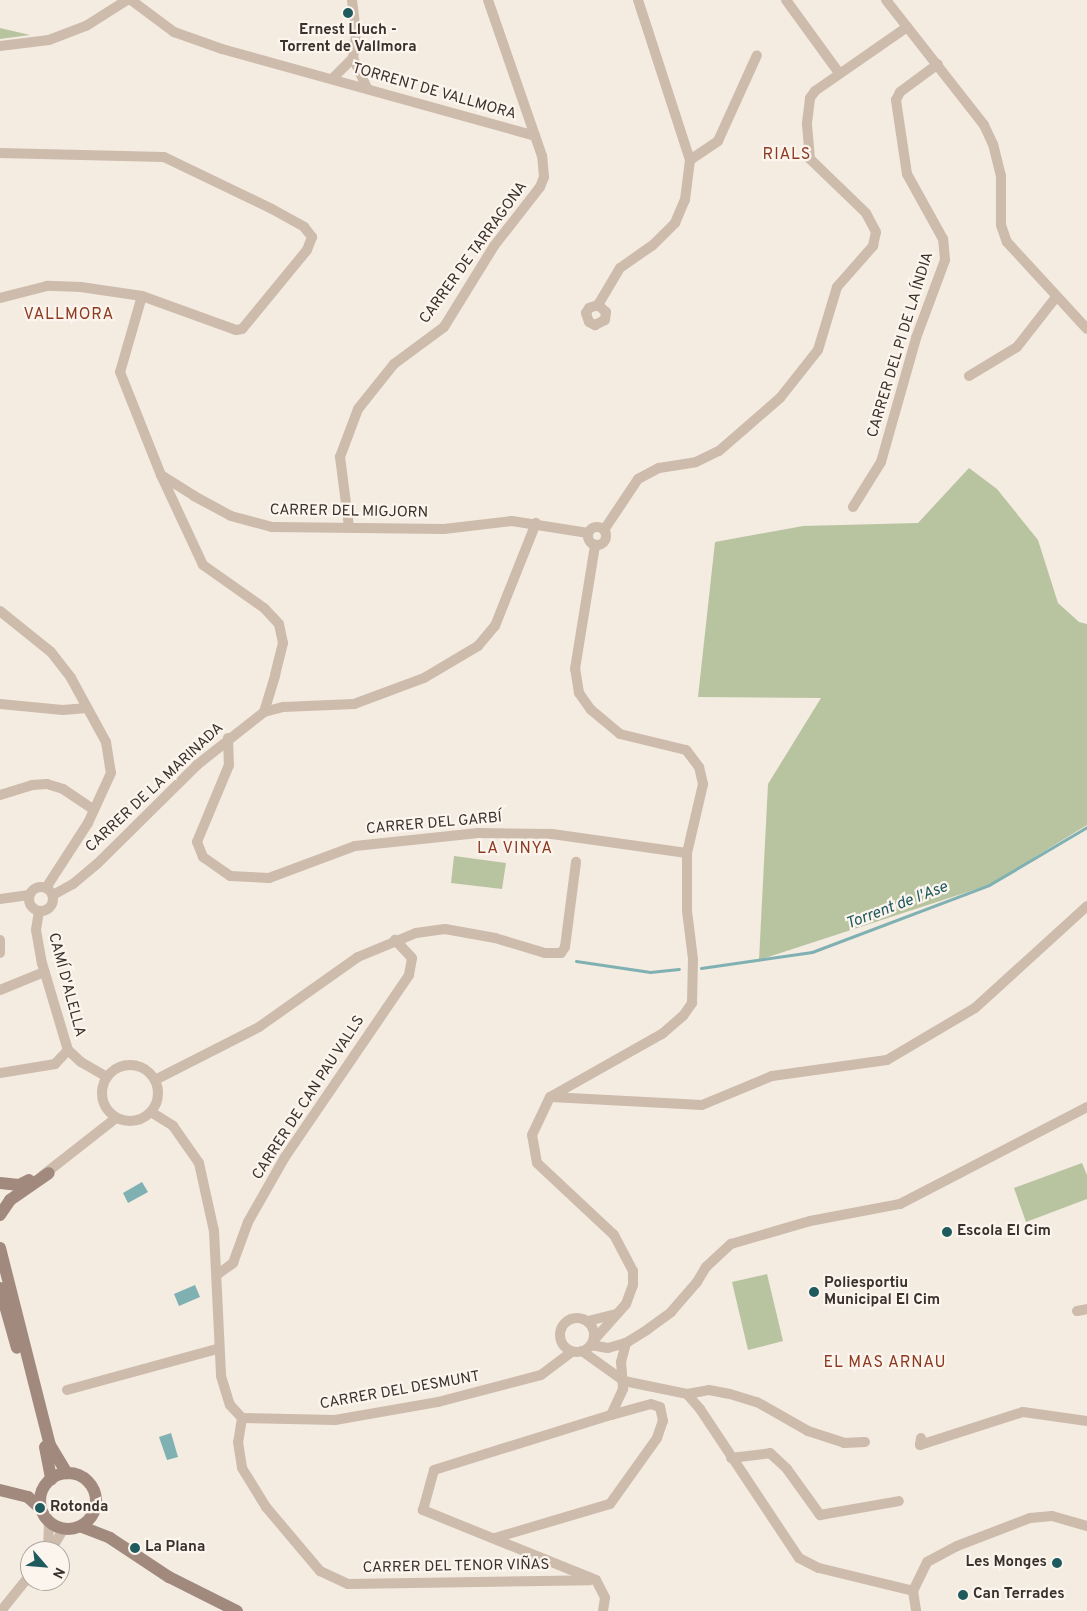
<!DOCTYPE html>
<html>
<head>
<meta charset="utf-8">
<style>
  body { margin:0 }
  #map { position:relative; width:1087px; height:1611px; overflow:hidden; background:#f4ebe1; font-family:Overpass,sans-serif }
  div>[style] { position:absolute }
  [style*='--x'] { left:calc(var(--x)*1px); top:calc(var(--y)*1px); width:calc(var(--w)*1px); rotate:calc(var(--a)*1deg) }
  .green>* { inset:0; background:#b8c4a0 }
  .water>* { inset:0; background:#7fb0b2 }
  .stream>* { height:3px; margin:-1.5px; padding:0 1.5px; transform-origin:1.5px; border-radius:1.5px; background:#7fb0b2 }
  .street>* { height:10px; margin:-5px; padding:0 5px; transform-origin:5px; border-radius:5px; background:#cdbbac }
  .street>.ring { margin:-5px; padding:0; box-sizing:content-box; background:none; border:10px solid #cdbbac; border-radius:50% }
  .secondary>* { height:12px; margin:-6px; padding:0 6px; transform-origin:6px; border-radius:6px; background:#a18a7d }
  .secondary>.ring { margin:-6px; padding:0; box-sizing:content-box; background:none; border:12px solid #a18a7d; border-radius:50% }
  .dots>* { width:14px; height:14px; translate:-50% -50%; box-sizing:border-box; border:2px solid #fbf5ee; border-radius:50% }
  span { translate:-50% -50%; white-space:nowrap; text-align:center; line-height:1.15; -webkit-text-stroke:4.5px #fbf5ee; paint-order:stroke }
  .poi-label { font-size:15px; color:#3b302b; font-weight:700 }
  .left { translate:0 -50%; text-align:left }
  .right { translate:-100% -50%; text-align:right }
  .street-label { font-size:15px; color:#3b302b }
  .neighbourhood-label { font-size:16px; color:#8c3b22; letter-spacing:1px }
  .water-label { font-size:16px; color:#1f5a5e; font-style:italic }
  .north { position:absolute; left:20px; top:1541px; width:50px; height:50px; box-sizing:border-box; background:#fbf5ee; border:1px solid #aea6a0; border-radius:50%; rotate:117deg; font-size:14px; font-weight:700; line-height:20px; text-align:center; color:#3b302b }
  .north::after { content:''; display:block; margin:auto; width:18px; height:22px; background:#1f5a5e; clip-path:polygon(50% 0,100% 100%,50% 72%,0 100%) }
</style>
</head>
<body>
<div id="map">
  <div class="green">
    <i style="clip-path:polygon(0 28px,30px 35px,0 39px)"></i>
    <i style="clip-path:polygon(969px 468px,997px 489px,1038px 540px,1058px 603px,1079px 622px,1087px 624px,1087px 825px,989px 885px,759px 960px,768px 784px,821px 698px,698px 697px,715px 542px,803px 526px,918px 523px)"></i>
    <i style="clip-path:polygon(454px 856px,506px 863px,502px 889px,451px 883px)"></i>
    <i style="clip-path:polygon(1082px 1163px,1087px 1175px,1087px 1199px,1026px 1222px,1014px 1188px)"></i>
    <i style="clip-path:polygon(767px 1274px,783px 1341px,748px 1350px,732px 1282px)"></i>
  </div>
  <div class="water">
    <i style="clip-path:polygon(142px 1182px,148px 1192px,128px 1203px,123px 1193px)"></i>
    <i style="clip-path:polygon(195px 1285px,200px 1297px,179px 1306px,174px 1294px)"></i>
    <i style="clip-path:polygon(171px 1433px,178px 1457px,167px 1460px,159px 1437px)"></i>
  </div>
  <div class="stream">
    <i style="--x:576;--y:961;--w:75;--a:8.5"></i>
    <i style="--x:650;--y:972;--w:29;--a:-6"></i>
    <i style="--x:701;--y:968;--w:112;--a:-8.2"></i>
    <i style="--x:812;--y:952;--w:189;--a:-20.7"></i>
    <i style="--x:989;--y:885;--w:114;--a:-30.6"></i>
  </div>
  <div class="street">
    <i style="--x:131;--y:0;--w:54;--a:36.7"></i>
    <i style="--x:174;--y:32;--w:51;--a:19.5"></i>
    <i style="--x:222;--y:49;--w:325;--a:15.5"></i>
    <i style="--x:352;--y:0;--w:34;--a:83"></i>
    <i style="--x:356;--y:34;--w:24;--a:97"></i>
    <i style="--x:353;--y:58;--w:33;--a:65"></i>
    <i style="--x:638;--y:0;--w:168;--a:72"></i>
    <i style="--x:690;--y:160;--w:34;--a:-34"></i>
    <i style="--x:718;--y:141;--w:94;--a:-65.6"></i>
    <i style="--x:786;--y:0;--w:90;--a:54"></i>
    <i style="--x:886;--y:0;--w:159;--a:51.9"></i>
    <i style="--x:984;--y:125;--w:21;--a:65"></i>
    <i style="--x:993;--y:144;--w:33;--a:76"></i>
    <i style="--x:1001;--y:176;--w:49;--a:90"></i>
    <i style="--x:1001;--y:225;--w:18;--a:71"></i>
    <i style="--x:1007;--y:242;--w:118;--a:47.4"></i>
    <i style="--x:0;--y:46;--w:49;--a:-7"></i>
    <i style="--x:49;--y:40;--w:40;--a:-21"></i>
    <i style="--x:86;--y:26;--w:49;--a:-32.4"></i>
    <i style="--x:332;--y:79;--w:30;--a:-45"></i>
    <i style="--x:0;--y:153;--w:164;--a:1.4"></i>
    <i style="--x:164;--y:157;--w:120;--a:25.7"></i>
    <i style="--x:272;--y:209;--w:37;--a:29"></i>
    <i style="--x:304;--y:227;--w:13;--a:51"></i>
    <i style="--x:312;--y:237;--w:14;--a:111"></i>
    <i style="--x:307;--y:250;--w:102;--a:129.4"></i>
    <i style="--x:242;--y:329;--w:6;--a:171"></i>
    <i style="--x:236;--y:330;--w:100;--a:-160.1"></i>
    <i style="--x:142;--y:296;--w:62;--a:-171.6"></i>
    <i style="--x:81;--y:287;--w:34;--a:-178"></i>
    <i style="--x:47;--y:286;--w:49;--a:165.7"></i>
    <i style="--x:142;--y:296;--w:79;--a:106.1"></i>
    <i style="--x:120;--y:372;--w:111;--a:68.3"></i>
    <i style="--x:161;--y:475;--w:39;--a:32"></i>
    <i style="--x:194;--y:496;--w:42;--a:28.4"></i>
    <i style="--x:231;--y:516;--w:42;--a:15"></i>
    <i style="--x:272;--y:527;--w:172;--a:0.7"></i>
    <i style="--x:444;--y:529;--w:68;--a:-6.7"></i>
    <i style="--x:512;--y:521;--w:77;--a:9"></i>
    <i style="--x:598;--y:305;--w:9;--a:162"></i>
    <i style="--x:589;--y:308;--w:6;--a:121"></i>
    <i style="--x:586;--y:313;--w:9;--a:72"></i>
    <i style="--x:589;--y:322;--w:7;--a:27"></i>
    <i style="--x:595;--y:325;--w:11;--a:-27"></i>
    <i style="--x:605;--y:320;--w:8;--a:-83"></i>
    <i style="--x:606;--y:312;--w:11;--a:-139"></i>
    <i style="--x:598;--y:305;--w:43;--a:-59.3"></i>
    <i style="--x:620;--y:268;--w:39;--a:-35"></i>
    <i style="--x:652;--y:246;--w:33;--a:-45"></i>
    <i style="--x:675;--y:223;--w:25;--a:-67"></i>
    <i style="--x:685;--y:200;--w:40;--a:-82.9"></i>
    <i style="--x:969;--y:376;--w:56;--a:-31.1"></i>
    <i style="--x:1017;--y:347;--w:63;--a:-52"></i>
    <i style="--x:853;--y:507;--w:53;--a:-58.1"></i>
    <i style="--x:881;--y:462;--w:129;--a:-74.2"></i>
    <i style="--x:916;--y:338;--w:83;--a:-69.6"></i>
    <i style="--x:945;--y:260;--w:21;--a:-95"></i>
    <i style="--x:943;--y:239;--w:74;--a:-119"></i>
    <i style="--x:907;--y:174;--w:75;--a:-98.5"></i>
    <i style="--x:896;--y:100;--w:9;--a:-63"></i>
    <i style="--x:900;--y:92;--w:47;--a:-36.4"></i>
    <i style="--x:349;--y:527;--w:71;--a:-97.3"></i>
    <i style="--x:340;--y:457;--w:51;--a:-69.4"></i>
    <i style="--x:358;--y:409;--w:58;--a:-51.3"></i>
    <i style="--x:394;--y:364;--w:62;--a:-36.5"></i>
    <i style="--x:444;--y:327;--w:95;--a:-58.3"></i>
    <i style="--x:494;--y:246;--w:75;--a:-52.1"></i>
    <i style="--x:540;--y:187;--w:11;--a:-68"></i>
    <i style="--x:544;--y:177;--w:21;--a:-95"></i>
    <i style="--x:542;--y:156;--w:165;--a:-109.1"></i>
    <i class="ring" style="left:588px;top:527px;width:8px;height:8px"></i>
    <i style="--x:604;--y:530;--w:61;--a:-56.3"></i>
    <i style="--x:638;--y:479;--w:24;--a:-28"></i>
    <i style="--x:659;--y:468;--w:37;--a:-9"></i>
    <i style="--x:696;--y:462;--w:25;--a:-26"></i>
    <i style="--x:719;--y:451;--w:81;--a:-41"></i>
    <i style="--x:780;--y:398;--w:61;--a:-51.6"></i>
    <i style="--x:818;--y:350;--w:66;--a:-73.2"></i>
    <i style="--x:837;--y:287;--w:55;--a:-48.7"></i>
    <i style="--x:873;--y:246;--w:14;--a:-78"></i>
    <i style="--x:876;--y:232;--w:21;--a:-118"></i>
    <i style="--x:866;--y:213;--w:78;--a:-136"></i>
    <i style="--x:810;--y:159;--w:36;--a:-95"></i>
    <i style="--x:807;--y:123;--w:25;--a:-83"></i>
    <i style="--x:810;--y:98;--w:9;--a:-54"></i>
    <i style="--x:815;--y:91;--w:112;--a:-34.8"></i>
    <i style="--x:0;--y:611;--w:65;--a:38.8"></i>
    <i style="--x:51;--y:652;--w:33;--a:52"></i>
    <i style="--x:71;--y:678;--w:73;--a:61.3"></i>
    <i style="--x:106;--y:742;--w:31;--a:81"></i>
    <i style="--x:111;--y:773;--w:55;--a:114.7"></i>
    <i style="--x:88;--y:823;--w:77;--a:122.9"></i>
    <i style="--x:0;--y:704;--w:63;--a:5.4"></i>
    <i style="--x:63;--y:710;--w:24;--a:-5"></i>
    <i style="--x:264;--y:712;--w:20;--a:-15"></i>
    <i style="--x:283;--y:707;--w:71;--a:-2.4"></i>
    <i style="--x:354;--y:704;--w:75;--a:-20.4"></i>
    <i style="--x:424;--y:678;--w:63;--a:-30.7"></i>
    <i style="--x:478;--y:646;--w:26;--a:-50"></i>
    <i style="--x:495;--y:626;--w:111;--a:-68.3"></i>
    <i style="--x:228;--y:738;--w:27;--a:88"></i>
    <i style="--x:229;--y:765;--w:83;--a:112.6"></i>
    <i style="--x:197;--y:842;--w:16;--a:68"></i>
    <i style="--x:203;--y:857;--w:33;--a:35"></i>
    <i style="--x:230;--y:876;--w:39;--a:3"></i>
    <i style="--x:269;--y:878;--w:92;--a:-20.4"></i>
    <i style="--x:355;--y:846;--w:124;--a:-6"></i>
    <i style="--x:478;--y:833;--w:74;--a:0.8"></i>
    <i style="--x:552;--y:834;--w:136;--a:8"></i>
    <i style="--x:0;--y:795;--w:34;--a:-17"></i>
    <i style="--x:32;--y:785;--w:15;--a:-4"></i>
    <i style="--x:47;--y:784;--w:17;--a:17"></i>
    <i style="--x:63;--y:789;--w:37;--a:34"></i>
    <i class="ring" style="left:29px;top:887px;width:14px;height:14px"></i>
    <i style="--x:53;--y:895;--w:23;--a:-29"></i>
    <i style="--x:73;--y:884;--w:31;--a:-40"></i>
    <i style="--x:97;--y:864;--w:141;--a:-44.7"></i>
    <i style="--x:197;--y:765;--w:85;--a:-38.3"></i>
    <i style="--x:264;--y:712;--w:39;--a:-73"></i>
    <i style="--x:275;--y:675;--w:33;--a:-76"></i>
    <i style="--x:283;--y:643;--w:19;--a:-102"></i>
    <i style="--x:279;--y:624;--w:22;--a:-133"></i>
    <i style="--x:264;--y:608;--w:75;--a:-144.8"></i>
    <i style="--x:203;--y:565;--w:99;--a:-115"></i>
    <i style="--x:0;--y:899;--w:29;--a:-8"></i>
    <i style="--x:39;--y:911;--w:19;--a:99"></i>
    <i style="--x:36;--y:930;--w:34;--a:80"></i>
    <i style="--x:42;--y:963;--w:91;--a:73.4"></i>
    <i style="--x:68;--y:1050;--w:18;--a:43"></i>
    <i style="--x:81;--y:1062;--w:30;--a:30"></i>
    <i style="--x:0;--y:940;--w:13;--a:90"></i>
    <i style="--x:0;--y:990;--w:48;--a:-22.2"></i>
    <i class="ring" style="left:102px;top:1065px;width:46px;height:46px"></i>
    <i style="--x:0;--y:1073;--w:56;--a:-9.3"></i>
    <i style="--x:55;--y:1064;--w:19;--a:-47"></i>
    <i style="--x:155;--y:1080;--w:117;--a:-27"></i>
    <i style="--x:259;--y:1027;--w:121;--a:-35.3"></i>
    <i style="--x:358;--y:957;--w:63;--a:-22.5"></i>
    <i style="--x:416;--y:933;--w:29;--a:-8"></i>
    <i style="--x:445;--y:929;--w:51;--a:10.2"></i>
    <i style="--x:495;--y:938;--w:52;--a:16.7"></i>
    <i style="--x:545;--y:953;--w:16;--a:0"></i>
    <i style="--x:561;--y:953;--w:7;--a:-56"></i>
    <i style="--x:565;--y:947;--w:86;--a:-82.6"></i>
    <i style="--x:551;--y:1097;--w:151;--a:3"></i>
    <i style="--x:702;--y:1105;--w:76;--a:-22.5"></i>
    <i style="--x:772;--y:1076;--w:116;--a:-7.9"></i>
    <i style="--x:887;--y:1060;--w:102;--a:-30.6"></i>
    <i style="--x:975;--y:1008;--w:151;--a:-42.3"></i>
    <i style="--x:151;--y:1112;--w:26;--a:32"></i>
    <i style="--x:173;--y:1126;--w:45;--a:54.9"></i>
    <i style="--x:199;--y:1163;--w:70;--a:77.6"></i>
    <i style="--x:214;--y:1231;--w:145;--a:87.2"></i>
    <i style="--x:221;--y:1376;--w:30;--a:73"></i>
    <i style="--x:230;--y:1405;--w:18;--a:47"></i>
    <i style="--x:42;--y:1176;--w:94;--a:-38.1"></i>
    <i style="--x:218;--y:1274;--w:19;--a:-36"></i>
    <i style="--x:233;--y:1263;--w:44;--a:-69.9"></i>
    <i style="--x:248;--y:1222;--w:75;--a:-60.4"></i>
    <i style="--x:285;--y:1157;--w:220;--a:-55.7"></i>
    <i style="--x:409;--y:975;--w:17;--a:-80"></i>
    <i style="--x:412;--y:958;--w:25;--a:-133"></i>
    <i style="--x:1077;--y:1311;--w:10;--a:-11"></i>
    <i class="ring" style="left:560px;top:1318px;width:24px;height:24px"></i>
    <i style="--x:588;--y:1321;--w:29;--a:-14"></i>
    <i style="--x:594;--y:1340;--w:48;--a:-48.4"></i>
    <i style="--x:626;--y:1304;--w:20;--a:-70"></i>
    <i style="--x:633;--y:1285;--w:14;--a:-90"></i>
    <i style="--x:633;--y:1271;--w:41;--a:-117.8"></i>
    <i style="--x:614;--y:1235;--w:105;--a:-136.9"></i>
    <i style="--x:537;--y:1163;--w:28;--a:-100"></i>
    <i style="--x:532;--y:1135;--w:42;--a:-64.7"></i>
    <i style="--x:550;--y:1097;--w:129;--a:-29.4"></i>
    <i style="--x:662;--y:1034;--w:28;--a:-41"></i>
    <i style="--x:683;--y:1016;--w:16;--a:-55"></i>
    <i style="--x:692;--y:1003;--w:44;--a:-88.7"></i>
    <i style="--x:693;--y:959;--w:48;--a:-97.1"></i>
    <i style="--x:687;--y:911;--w:58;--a:-90"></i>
    <i style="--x:687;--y:853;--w:71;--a:-76.9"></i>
    <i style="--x:703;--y:784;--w:17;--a:-103"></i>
    <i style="--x:699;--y:767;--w:21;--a:-127"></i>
    <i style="--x:686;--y:750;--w:68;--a:-166.4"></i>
    <i style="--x:620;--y:734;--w:38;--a:-140"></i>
    <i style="--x:591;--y:710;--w:21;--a:-125"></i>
    <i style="--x:579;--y:693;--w:24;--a:-99"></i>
    <i style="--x:575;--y:669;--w:126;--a:-80.8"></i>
    <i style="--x:591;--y:1345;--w:17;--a:10"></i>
    <i style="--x:608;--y:1348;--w:19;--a:-16"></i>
    <i style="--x:626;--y:1343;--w:26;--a:-32"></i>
    <i style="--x:648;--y:1329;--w:29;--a:-36"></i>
    <i style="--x:671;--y:1312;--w:40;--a:-49"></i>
    <i style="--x:697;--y:1282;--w:17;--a:-59"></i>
    <i style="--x:706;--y:1267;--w:34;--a:-43"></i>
    <i style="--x:731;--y:1244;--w:82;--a:-16.2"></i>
    <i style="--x:810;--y:1221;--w:92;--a:-10.7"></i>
    <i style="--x:900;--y:1204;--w:211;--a:-27.4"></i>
    <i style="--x:582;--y:1351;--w:52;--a:35.5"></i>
    <i style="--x:624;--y:1381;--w:64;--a:11.7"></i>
    <i style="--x:687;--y:1394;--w:20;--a:49"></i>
    <i style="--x:700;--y:1409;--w:179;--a:56.4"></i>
    <i style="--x:799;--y:1558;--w:22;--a:27"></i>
    <i style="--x:819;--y:1568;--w:97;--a:13.7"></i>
    <i style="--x:913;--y:1591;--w:20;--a:81"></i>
    <i style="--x:67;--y:1390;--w:156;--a:-15.3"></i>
    <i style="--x:687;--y:1394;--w:22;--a:-10"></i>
    <i style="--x:709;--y:1390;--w:21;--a:11"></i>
    <i style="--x:730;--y:1394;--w:28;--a:17"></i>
    <i style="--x:757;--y:1402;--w:59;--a:29.6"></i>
    <i style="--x:808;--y:1431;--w:38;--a:18"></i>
    <i style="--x:844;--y:1443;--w:21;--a:-3"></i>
    <i style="--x:242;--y:1418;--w:24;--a:99"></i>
    <i style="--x:238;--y:1442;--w:26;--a:81"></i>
    <i style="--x:242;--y:1468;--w:46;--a:58.4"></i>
    <i style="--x:266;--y:1507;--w:84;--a:49.8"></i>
    <i style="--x:320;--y:1571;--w:31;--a:25"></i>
    <i style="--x:348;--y:1584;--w:242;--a:-0.9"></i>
    <i style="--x:242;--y:1418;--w:93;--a:1.2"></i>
    <i style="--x:335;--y:1420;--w:105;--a:-9.9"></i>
    <i style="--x:438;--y:1402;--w:106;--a:-14.7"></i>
    <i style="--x:541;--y:1375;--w:39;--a:-37"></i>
    <i style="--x:921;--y:1438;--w:7;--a:98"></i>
    <i style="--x:920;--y:1445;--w:108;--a:-17.8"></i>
    <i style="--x:1023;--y:1412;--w:65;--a:8"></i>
    <i style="--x:731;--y:1458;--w:39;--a:-7"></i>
    <i style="--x:770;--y:1453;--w:23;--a:43"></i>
    <i style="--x:787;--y:1469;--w:57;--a:54.3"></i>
    <i style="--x:820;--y:1515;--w:80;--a:-10"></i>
    <i style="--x:495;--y:1538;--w:120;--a:-16.5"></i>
    <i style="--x:610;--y:1504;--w:81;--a:-54.5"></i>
    <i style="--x:657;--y:1438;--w:18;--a:-71"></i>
    <i style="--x:663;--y:1421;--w:14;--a:-102"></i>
    <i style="--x:660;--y:1407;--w:9;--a:-162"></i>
    <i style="--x:651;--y:1404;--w:41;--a:164.6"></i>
    <i style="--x:48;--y:1551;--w:28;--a:-88"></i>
    <i style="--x:50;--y:1551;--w:26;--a:-58"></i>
    <i style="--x:596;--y:1580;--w:187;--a:-158"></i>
    <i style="--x:423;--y:1510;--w:41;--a:-74.6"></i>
    <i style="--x:434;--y:1470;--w:185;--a:-17.3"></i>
    <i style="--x:611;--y:1415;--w:29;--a:-65"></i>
    <i style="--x:623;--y:1389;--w:27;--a:-94"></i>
    <i style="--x:621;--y:1362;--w:20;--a:-75"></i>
    <i style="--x:596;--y:1580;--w:20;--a:63"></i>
    <i style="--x:605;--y:1598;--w:13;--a:99"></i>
    <i style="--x:913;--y:1591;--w:32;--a:-64"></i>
    <i style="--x:927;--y:1562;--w:34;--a:-28"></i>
    <i style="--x:957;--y:1546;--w:78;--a:-21"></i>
    <i style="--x:1030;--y:1518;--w:22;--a:-5"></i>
    <i style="--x:1052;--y:1516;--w:36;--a:16"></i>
    <i style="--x:1;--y:1611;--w:46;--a:-51.1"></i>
  </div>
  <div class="secondary">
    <i style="--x:0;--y:1183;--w:19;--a:6"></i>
    <i style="--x:19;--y:1185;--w:11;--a:-27"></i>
    <i style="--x:0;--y:1215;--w:18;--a:-56"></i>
    <i style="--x:10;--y:1200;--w:47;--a:-34.7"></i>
    <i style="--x:0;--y:1248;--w:203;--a:75.8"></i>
    <i style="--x:50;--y:1445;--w:33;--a:59"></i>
    <i style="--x:0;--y:1288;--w:62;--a:74.2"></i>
    <i style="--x:45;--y:1447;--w:33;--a:79"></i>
    <i class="ring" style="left:40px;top:1473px;width:44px;height:44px"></i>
    <i style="--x:0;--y:1490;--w:29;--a:14"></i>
    <i style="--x:28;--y:1497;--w:16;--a:43"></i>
    <i style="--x:82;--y:1527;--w:30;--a:21"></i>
    <i style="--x:110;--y:1538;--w:71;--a:33.5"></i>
    <i style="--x:169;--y:1577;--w:76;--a:26.6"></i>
  </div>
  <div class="dots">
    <i style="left:348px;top:13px;background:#1f5a5e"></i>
    <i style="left:947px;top:1232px;background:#1f5a5e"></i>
    <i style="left:814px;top:1292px;background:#1f5a5e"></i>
    <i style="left:40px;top:1508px;background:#1f5a5e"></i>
    <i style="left:135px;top:1548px;background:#1f5a5e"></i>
    <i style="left:1057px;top:1563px;background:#1f5a5e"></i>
    <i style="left:963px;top:1595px;background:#1f5a5e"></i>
  </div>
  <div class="poi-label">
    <span style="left:348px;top:39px">Ernest Lluch -<br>Torrent de Vallmora</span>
    <span class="left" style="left:957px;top:1232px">Escola El Cim</span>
    <span class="left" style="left:824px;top:1292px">Poliesportiu<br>Municipal El Cim</span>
    <span class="left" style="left:50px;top:1508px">Rotonda</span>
    <span class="left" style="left:145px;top:1548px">La Plana</span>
    <span class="right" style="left:1047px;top:1563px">Les Monges</span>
    <span class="left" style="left:973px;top:1595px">Can Terrades</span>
  </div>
  <div class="street-label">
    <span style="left:434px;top:92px;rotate:16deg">TORRENT DE VALLMORA</span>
    <span style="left:474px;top:253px;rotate:-54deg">CARRER DE TARRAGONA</span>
    <span style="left:901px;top:345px;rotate:-73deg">CARRER DEL PI DE LA ÍNDIA</span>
    <span style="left:349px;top:512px;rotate:1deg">CARRER DEL MIGJORN</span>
    <span style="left:155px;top:788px;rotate:-43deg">CARRER DE LA MARINADA</span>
    <span style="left:434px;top:824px;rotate:-5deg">CARRER DEL GARBÍ</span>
    <span style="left:66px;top:985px;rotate:75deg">CAMÍ D'ALELLA</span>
    <span style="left:309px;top:1098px;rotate:-57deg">CARRER DE CAN PAU VALLS</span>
    <span style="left:400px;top:1391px;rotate:-10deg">CARRER DEL DESMUNT</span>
    <span style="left:456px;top:1567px;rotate:-1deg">CARRER DEL TENOR VIÑAS</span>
  </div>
  <div class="neighbourhood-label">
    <span style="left:787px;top:155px">RIALS</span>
    <span style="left:69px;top:315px">VALLMORA</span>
    <span style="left:515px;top:849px">LA VINYA</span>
    <span style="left:885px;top:1363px">EL MAS ARNAU</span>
  </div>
  <div class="water-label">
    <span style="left:897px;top:906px;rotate:-21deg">Torrent de l'Ase</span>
  </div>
  <div class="north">N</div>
</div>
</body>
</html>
